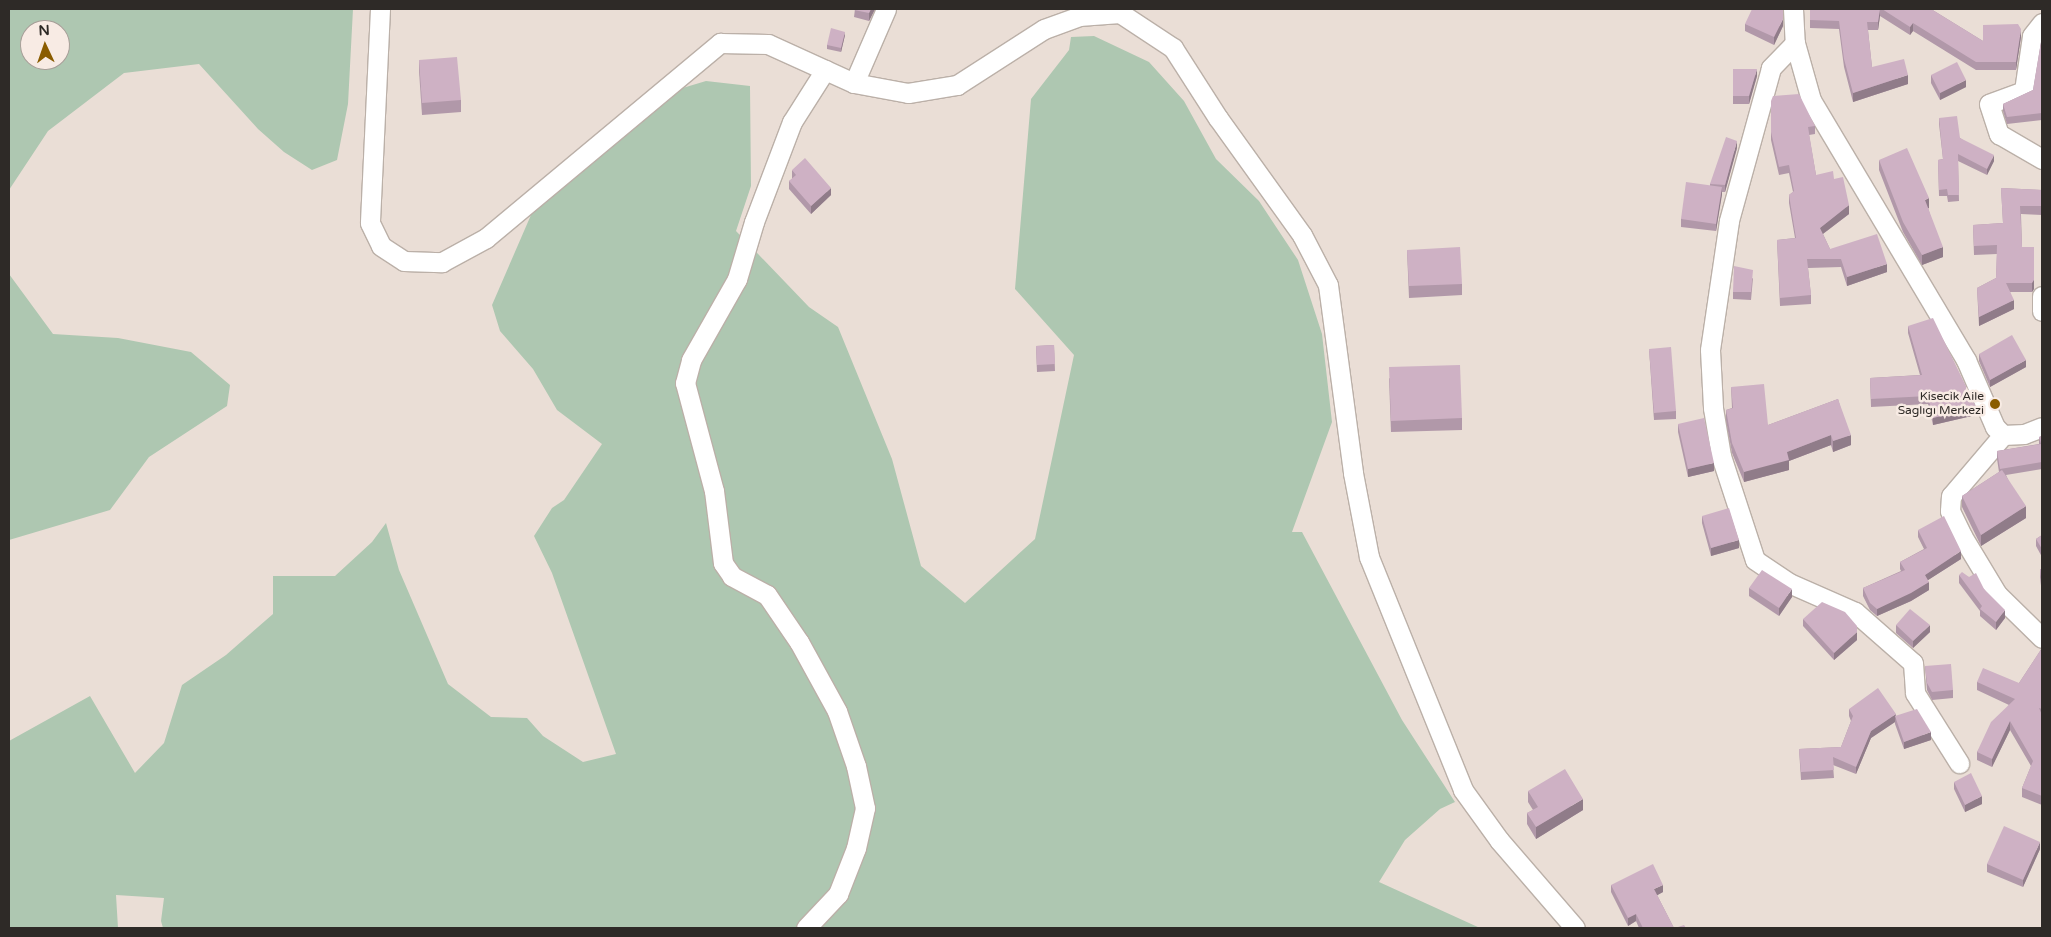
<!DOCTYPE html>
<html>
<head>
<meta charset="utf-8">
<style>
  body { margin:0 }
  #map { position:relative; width:2051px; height:937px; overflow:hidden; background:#eaded6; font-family:"Varela Round",sans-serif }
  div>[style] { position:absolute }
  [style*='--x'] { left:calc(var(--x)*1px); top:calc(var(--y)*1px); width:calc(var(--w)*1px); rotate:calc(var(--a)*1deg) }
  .green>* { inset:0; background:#aec7b1 }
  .roads { filter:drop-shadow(1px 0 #bbb0a8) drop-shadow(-1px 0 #bbb0a8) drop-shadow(0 1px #bbb0a8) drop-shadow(0 -1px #bbb0a8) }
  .minor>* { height:19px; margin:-9.5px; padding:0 9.5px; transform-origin:9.5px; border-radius:9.5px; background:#fff }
  .wall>* { inset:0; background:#b198a9 }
  .shaded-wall>* { inset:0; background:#907c89 }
  .building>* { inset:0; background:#ceb1c4 }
  .dots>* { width:14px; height:14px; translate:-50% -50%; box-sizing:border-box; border:2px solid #f8ebe4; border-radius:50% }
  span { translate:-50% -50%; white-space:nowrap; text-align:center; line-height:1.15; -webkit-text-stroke:5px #f8ebe4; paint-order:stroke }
  .poi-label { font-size:12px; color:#2e2a27 }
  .right { translate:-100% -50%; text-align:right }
  .frame { position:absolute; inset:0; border:10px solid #2e2a27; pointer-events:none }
  .north { position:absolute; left:20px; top:20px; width:50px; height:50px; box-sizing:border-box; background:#f8ebe4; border:1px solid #a79e98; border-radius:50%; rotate:357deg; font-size:14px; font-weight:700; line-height:20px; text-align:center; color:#2e2a27 }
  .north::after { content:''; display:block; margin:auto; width:18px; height:22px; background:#8a5c00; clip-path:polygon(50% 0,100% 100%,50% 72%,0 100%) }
</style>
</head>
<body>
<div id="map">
  <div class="green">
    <i style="clip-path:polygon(evenodd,9px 9px,353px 9px,348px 104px,337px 160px,312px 170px,284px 152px,258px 129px,199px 64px,124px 73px,48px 131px,9px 190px,9px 9px,30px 30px,60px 30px,60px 60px,30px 60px,30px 30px)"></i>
    <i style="clip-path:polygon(1094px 36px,1149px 62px,1184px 101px,1216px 159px,1259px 201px,1298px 260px,1322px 334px,1332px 422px,1292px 532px,1302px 532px,1402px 720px,1455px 802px,1440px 809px,1405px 840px,1379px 882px,1480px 928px,163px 928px,161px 921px,164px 898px,116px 895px,118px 928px,9px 928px,9px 741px,90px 696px,135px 773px,164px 743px,182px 685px,226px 655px,273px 614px,273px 576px,335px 576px,372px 542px,386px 523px,399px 570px,448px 684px,491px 717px,527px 718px,543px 736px,583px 762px,616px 754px,552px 573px,534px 536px,552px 508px,564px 500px,602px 444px,557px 410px,533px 369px,500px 331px,492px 305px,534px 208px,676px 90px,706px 81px,750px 86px,751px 186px,736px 231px,809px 307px,838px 327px,892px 459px,921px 566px,965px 603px,1035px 539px,1074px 355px,1015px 289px,1031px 99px,1069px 50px,1071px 37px)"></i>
    <i style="clip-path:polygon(9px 274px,53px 334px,118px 338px,191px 352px,230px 385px,227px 406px,149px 457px,110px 510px,9px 540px)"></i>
  </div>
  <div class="roads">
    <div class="minor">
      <i style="--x:380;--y:9;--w:214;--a:92.7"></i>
      <i style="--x:370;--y:223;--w:25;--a:64"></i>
      <i style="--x:381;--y:246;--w:27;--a:33"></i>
      <i style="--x:404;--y:261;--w:38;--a:2"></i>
      <i style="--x:442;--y:262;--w:50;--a:-28.6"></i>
      <i style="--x:486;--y:238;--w:305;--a:-39.8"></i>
      <i style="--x:720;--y:43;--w:48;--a:1.2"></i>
      <i style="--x:768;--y:44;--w:94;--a:24.4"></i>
      <i style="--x:854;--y:83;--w:55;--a:10.5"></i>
      <i style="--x:908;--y:93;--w:50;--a:-9.3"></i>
      <i style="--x:957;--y:85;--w:103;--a:-32.8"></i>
      <i style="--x:1044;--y:29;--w:37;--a:-20"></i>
      <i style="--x:1079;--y:16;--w:41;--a:-4.2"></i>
      <i style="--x:1120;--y:13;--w:64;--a:33.4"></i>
      <i style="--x:1173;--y:48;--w:83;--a:57.3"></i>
      <i style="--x:1218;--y:118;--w:144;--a:54.3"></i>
      <i style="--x:1302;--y:235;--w:56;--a:62.5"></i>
      <i style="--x:1328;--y:285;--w:190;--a:82.4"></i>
      <i style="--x:1353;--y:473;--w:86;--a:79.2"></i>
      <i style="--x:1369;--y:557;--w:251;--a:68"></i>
      <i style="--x:1463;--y:790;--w:62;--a:54.2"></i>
      <i style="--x:1499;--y:840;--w:116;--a:49.2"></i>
      <i style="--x:1793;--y:9;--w:34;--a:87"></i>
      <i style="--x:1795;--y:43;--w:59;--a:74.3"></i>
      <i style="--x:1811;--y:100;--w:303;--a:59.2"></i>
      <i style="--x:1966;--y:360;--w:73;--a:66.6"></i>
      <i style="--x:1995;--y:427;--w:11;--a:45"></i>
      <i style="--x:2003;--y:435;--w:21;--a:-3"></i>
      <i style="--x:2024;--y:434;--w:19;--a:-21"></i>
      <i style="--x:2042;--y:23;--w:16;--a:128"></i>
      <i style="--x:2032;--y:36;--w:56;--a:98.3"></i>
      <i style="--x:2024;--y:91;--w:37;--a:160"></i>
      <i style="--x:1989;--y:104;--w:32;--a:72"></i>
      <i style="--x:1999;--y:134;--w:50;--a:30.2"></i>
      <i style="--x:1795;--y:43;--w:35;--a:134"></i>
      <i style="--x:1771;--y:68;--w:159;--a:105.4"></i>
      <i style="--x:1729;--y:221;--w:130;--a:98.4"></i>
      <i style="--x:1710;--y:350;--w:58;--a:87"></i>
      <i style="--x:1713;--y:408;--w:49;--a:80.5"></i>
      <i style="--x:1721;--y:456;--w:109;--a:71.9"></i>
      <i style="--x:1755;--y:560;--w:41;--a:34.1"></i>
      <i style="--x:1789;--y:583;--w:72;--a:23.7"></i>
      <i style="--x:1855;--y:612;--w:77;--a:41.3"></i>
      <i style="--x:1913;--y:663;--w:30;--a:86"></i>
      <i style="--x:1915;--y:693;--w:83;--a:57.8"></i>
      <i style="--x:854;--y:83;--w:81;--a:-66.6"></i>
      <i style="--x:2042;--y:296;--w:15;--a:90"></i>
      <i style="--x:2003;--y:435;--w:80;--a:130.4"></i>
      <i style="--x:1951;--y:496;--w:15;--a:94"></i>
      <i style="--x:1950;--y:511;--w:28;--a:64"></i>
      <i style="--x:1962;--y:536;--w:68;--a:58.9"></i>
      <i style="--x:1997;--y:594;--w:63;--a:44.4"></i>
      <i style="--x:806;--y:928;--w:47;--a:-46.7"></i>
      <i style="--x:838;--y:894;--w:49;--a:-68.6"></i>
      <i style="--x:856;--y:848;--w:41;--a:-77.3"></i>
      <i style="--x:865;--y:808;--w:43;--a:-102.1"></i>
      <i style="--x:856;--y:766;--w:58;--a:-109.1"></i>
      <i style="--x:837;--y:711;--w:79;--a:-118.8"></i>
      <i style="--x:799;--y:642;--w:57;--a:-124.2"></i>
      <i style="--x:767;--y:595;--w:40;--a:-152"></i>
      <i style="--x:732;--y:576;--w:16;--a:-125"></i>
      <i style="--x:723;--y:563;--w:73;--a:-97.1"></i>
      <i style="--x:714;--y:491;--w:112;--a:-105"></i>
      <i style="--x:685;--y:383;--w:24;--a:-75"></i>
      <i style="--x:691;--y:360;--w:93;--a:-60.4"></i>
      <i style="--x:737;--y:279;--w:59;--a:-73.4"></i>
      <i style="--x:754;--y:222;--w:107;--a:-69.2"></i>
      <i style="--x:792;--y:122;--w:62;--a:-57.6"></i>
    </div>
  </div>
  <div class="wall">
    <i style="clip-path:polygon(855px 9px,875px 9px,869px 21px,854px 17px)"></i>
    <i style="clip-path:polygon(1810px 9px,1931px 9px,1983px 41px,2021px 37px,2016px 70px,1976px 70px,1913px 31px,1910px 35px,1880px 16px,1878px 30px,1868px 30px,1872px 67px,1908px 84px,1853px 102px,1844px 67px,1839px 29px,1810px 28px)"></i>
    <i style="clip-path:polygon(1745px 24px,1783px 26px,1774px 45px,1745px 31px)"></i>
    <i style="clip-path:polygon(845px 35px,841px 52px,827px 49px,827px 45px)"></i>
    <i style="clip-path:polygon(2042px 36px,2042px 120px,2007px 124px,2003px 111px,2003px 104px,2033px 90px)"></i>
    <i style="clip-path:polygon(419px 60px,461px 100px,461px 112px,422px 115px,419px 71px)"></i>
    <i style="clip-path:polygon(1733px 69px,1757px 76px,1749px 104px,1733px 104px)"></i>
    <i style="clip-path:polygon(1931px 75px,1966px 87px,1940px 100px,1931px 83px)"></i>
    <i style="clip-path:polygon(1771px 101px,1815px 126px,1815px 134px,1809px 135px,1816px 175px,1834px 179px,1849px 214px,1823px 234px,1830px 249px,1887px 272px,1847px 286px,1841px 267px,1808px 268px,1811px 295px,1811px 304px,1780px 306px,1777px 240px,1795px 238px,1789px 203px,1789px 195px,1793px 192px,1789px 173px,1779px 175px,1771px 140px)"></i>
    <i style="clip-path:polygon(1939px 118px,1960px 138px,1994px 161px,1987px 175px,1958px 161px,1959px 201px,1948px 202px,1947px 196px,1939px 196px,1938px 160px,1943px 159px,1939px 124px)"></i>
    <i style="clip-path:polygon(1737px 148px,1725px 192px,1722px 192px,1716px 231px,1681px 227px,1681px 219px,1710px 186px,1710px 184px)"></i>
    <i style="clip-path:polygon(1879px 160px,1929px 208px,1928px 208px,1943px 257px,1922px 265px,1903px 232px,1879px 170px)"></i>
    <i style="clip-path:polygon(792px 170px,831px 195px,811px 214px,789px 189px,789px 181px,792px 179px)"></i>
    <i style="clip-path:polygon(2001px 188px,2042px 190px,2042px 215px,2021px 214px,2022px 247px,2034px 289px,2032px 292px,2010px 292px,2014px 309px,1979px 326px,1977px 288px,1996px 278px,1997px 254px,1974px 255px,1973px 225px,2003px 223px)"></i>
    <i style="clip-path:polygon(1407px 250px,1462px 284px,1462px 295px,1409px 298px)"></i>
    <i style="clip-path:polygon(1753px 278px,1751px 300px,1733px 299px,1733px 292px)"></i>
    <i style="clip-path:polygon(1908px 326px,1976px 415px,1933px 425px,1928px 404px,1871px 407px,1870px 378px,1920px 375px,1908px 333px)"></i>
    <i style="clip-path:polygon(1054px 345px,1055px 371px,1037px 372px,1036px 346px)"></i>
    <i style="clip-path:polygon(1649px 349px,1676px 411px,1676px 419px,1654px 420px)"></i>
    <i style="clip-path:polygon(1979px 354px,2026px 367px,1990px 387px,1979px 361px)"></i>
    <i style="clip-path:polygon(1389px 378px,1462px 418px,1462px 430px,1391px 432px)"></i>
    <i style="clip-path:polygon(1731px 387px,1768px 425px,1838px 399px,1851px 445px,1833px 452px,1831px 445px,1789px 461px,1789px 470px,1744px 482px,1732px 453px,1726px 420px,1726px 410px,1732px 408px)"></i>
    <i style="clip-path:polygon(1678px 424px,1714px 471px,1688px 477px,1678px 432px)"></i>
    <i style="clip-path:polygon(2042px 436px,2042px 469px,2006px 475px,2026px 518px,1981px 546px,1962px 507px,1962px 496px,1999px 472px,1997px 459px,1997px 451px,2039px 444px,2039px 437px)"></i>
    <i style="clip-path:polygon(1702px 516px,1739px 548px,1711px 556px,1702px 523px)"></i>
    <i style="clip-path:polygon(1918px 530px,1961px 559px,1928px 580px,1929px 590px,1911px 601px,1877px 616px,1870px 610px,1863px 596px,1863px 588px,1901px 571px,1900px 569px,1900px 562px,1924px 549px,1918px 537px)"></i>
    <i style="clip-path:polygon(2042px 535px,2042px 557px,2036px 546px,2036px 539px)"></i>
    <i style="clip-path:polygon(2040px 569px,2042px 569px,2042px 594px,2040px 577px)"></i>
    <i style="clip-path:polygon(1959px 575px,1969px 577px,1984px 589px,2005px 618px,1996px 630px,1980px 616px,1980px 611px,1959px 583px)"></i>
    <i style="clip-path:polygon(1749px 588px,1792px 597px,1779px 616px,1749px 596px)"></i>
    <i style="clip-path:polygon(1803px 619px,1857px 640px,1834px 660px,1803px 626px)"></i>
    <i style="clip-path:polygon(1896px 625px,1930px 632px,1913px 648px,1896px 633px)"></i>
    <i style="clip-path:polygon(2042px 648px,2042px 805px,2022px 797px,2022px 788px,2031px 766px,2010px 730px,1992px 767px,1977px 760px,1977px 752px,2009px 705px,1977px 690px,1977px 682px,2019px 683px)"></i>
    <i style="clip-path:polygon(1925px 666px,1953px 690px,1953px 698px,1932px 700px,1927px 690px)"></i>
    <i style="clip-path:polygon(1849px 709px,1896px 716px,1931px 740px,1904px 749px,1895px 724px,1895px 722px,1871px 738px,1856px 774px,1833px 765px,1834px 778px,1801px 780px,1799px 749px,1841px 747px,1851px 721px,1849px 716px)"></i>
    <i style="clip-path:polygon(1954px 782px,1982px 804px,1965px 812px,1954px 789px)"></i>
    <i style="clip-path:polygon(1528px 791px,1583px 810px,1536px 839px,1527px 824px,1527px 813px,1533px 810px,1528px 802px)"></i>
    <i style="clip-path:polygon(2040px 849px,2023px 887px,1987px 872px,1987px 864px)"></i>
    <i style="clip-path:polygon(1611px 885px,1663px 892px,1657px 895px,1674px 928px,1639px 928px,1636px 921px,1628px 926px,1611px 892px)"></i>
  </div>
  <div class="shaded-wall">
    <i style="clip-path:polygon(871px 9px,875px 9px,869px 21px,869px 13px)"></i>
    <i style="clip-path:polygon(1880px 9px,1880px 16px,1878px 30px,1878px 22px)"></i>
    <i style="clip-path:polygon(1783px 19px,1783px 26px,1774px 45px,1774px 37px)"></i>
    <i style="clip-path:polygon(1913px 23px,1913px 31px,1910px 35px,1910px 27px)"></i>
    <i style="clip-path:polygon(2021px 29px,2021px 37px,2016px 70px,2016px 62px)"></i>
    <i style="clip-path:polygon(845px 32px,845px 35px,841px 52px,841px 48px)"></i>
    <i style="clip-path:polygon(1757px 69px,1757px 76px,1749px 104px,1749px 96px)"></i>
    <i style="clip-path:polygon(1908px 75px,1908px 84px,1853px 102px,1853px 93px)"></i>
    <i style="clip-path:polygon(1966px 80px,1966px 87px,1940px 100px,1940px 93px)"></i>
    <i style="clip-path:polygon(1737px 141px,1737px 148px,1725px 192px,1725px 185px)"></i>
    <i style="clip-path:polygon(1994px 155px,1994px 161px,1987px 175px,1987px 169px)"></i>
    <i style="clip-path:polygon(1722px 187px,1722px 195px,1716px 231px,1716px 224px)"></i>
    <i style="clip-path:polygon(831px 188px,831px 195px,811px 214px,811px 206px)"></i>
    <i style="clip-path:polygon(1929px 198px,1929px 208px,1925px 210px,1925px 200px)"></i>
    <i style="clip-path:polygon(1849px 205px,1849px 214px,1820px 236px,1820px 228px)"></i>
    <i style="clip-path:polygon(1943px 247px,1943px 257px,1922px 265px,1922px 255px)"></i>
    <i style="clip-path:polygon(2034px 247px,2034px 289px,2032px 292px,2032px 283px)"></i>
    <i style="clip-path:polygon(1887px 264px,1887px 272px,1847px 286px,1847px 277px)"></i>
    <i style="clip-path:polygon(2014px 300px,2014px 309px,1979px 326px,1979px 317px)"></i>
    <i style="clip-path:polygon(2026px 360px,2026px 367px,1990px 387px,1990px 380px)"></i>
    <i style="clip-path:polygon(1976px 407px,1976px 415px,1933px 425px,1933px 418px)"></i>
    <i style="clip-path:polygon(1831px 435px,1831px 445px,1789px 461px,1789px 470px,1744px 482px,1744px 472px,1787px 452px)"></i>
    <i style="clip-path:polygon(1851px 435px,1851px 445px,1833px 452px,1833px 441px)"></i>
    <i style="clip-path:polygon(1714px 463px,1714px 471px,1688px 477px,1688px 469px)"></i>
    <i style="clip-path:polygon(2026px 506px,2026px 518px,1981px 546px,1981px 535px)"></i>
    <i style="clip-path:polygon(1739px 540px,1739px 548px,1711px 556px,1711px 548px)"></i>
    <i style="clip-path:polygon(1961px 551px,1961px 559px,1925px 582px,1925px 575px)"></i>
    <i style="clip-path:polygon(1929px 582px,1929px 590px,1911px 601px,1877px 616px,1877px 609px)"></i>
    <i style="clip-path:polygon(1792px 589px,1792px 597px,1779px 616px,1779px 608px)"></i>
    <i style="clip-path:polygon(2005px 610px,2005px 618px,1996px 630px,1996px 622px)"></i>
    <i style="clip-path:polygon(1930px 625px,1930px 632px,1913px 648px,1913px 641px)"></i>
    <i style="clip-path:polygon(1857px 632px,1857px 640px,1834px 660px,1834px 653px)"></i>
    <i style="clip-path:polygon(1896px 714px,1895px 722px,1871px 738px,1856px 774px,1856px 767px,1871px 731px)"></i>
    <i style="clip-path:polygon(2010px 721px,2010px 730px,1992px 767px,1992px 759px)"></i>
    <i style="clip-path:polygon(1931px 732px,1931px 740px,1904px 749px,1904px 742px)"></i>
    <i style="clip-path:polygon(1982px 796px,1982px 804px,1965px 812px,1965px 805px)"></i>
    <i style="clip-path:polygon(1583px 799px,1583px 810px,1536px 839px,1536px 827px)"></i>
    <i style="clip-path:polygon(2040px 842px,2040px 849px,2023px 887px,2023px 880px)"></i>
    <i style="clip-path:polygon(1663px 885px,1663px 892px,1654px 897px,1654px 889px)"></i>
    <i style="clip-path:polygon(1636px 914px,1636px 921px,1628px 926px,1628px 918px)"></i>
  </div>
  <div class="building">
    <i style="clip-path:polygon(855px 9px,871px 9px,869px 13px,854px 10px)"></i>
    <i style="clip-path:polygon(1752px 9px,1783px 9px,1783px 19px,1774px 37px,1745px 24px)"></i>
    <i style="clip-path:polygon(1810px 9px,1880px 9px,1878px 22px,1867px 22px,1872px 67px,1904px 59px,1908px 75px,1853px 93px,1844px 59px,1839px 21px,1810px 20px)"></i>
    <i style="clip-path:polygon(1882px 9px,1931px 9px,1983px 41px,1983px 25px,2018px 24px,2021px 29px,2016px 62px,1976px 62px,1913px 23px,1910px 27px)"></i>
    <i style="clip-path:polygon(831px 28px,845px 32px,841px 48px,827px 45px)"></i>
    <i style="clip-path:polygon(2042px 36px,2042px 113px,2007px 117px,2003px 104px,2033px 90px)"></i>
    <i style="clip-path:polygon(457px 57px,461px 100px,422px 103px,419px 60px)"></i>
    <i style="clip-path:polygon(1957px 62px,1966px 80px,1940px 93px,1931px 75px)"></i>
    <i style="clip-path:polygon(1733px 69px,1757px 69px,1749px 96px,1733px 96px)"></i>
    <i style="clip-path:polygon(1799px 94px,1815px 126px,1808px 127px,1816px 175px,1833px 171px,1834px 179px,1843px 177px,1849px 205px,1820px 228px,1830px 249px,1877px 234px,1887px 264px,1847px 277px,1841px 259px,1807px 259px,1811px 295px,1780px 298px,1777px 240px,1796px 238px,1789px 195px,1794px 191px,1789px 165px,1779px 167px,1771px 132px,1771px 101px,1773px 96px)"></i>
    <i style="clip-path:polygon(1957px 116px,1960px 138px,1994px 155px,1987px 169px,1958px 154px,1959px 195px,1948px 195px,1947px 189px,1939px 190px,1938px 160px,1943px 159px,1939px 118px)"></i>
    <i style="clip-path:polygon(1726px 137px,1737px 141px,1725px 185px,1710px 184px)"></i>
    <i style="clip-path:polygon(1907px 148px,1929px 198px,1925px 200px,1943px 247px,1922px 255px,1903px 222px,1879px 160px)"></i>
    <i style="clip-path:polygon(805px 158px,831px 188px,811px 206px,789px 181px,796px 175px,792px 170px)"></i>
    <i style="clip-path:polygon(1686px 182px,1722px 187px,1716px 224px,1681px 219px)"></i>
    <i style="clip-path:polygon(2001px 188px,2042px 190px,2042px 206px,2020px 206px,2022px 247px,2034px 247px,2034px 280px,2032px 283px,2006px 283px,2014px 300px,1979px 317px,1977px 288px,1996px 278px,1997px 245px,1974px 246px,1973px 225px,2003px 223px)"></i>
    <i style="clip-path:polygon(1460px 247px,1462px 284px,1409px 286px,1407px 250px)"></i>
    <i style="clip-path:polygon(1734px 266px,1753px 270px,1751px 292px,1733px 292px)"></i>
    <i style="clip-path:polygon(1933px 318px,1976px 407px,1933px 418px,1928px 396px,1871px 399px,1870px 378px,1922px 375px,1908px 326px)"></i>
    <i style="clip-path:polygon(2012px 335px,2026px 360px,1990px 380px,1979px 354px)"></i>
    <i style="clip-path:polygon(1054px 345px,1055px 364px,1037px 365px,1036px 346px)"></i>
    <i style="clip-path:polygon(1671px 347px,1676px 411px,1654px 413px,1649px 349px)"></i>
    <i style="clip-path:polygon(1460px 365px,1462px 418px,1391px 421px,1389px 367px)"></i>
    <i style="clip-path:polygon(1764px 384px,1768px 425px,1838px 399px,1851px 435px,1833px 441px,1831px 435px,1787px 452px,1789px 460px,1744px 472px,1732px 443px,1726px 410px,1733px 408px,1731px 387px)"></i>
    <i style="clip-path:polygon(1704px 418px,1714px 463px,1688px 469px,1678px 424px)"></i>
    <i style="clip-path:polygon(2042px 436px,2042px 462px,2000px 469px,1997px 451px,2041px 444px,2039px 437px)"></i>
    <i style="clip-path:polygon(2002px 470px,2026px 506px,1981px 535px,1962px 496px)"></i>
    <i style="clip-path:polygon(1729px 508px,1739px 540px,1711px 548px,1702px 516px)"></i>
    <i style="clip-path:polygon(1944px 516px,1961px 551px,1925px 575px,1929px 582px,1911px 593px,1877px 609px,1870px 603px,1863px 588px,1905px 570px,1900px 562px,1927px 548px,1918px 530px)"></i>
    <i style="clip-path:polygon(2042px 535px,2042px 549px,2036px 539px)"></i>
    <i style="clip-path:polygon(2040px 569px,2042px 569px,2042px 586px)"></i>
    <i style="clip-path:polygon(1762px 570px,1792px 589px,1779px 608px,1749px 588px)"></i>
    <i style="clip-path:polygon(1962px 572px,1969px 577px,1976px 573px,1984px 589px,2005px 610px,1996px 622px,1980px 609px,1982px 606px,1959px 575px)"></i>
    <i style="clip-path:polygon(1822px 602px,1845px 612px,1857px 626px,1857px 632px,1834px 653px,1803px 619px)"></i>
    <i style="clip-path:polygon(1910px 609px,1930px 625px,1913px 641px,1896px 625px)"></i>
    <i style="clip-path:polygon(2042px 648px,2042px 709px,2039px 708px,2042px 715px,2042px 796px,2022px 788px,2033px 761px,2010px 721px,1992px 759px,1977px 752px,1991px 722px,2015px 699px,1977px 682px,1983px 668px,2019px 683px)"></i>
    <i style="clip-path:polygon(1951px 664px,1953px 690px,1932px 692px,1927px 683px,1925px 666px)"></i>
    <i style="clip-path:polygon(1878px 688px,1896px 714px,1871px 731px,1856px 767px,1833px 757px,1834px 770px,1801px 772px,1799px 749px,1841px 747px,1853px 716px,1849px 709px)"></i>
    <i style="clip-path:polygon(1917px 709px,1931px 732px,1904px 742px,1895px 716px)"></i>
    <i style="clip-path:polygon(1565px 769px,1583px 799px,1536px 827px,1527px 813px,1538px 807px,1528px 791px)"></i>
    <i style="clip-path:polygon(1971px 773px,1982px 796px,1965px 805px,1954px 782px)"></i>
    <i style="clip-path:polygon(2004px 826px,2040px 842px,2023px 880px,1987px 864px)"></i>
    <i style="clip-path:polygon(1653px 864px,1663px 885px,1654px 889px,1674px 928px,1643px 928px,1636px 914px,1628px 918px,1611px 885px)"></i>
    <i style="clip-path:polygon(1684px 925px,1686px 928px,1675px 928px)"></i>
  </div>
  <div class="dots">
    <i style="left:1995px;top:404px;background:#8a5c00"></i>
  </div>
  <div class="poi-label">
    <span class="right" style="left:1984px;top:404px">Kisecik Aile<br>Saglıgı Merkezi</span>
  </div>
  <div class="frame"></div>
  <div class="north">N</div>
</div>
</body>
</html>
